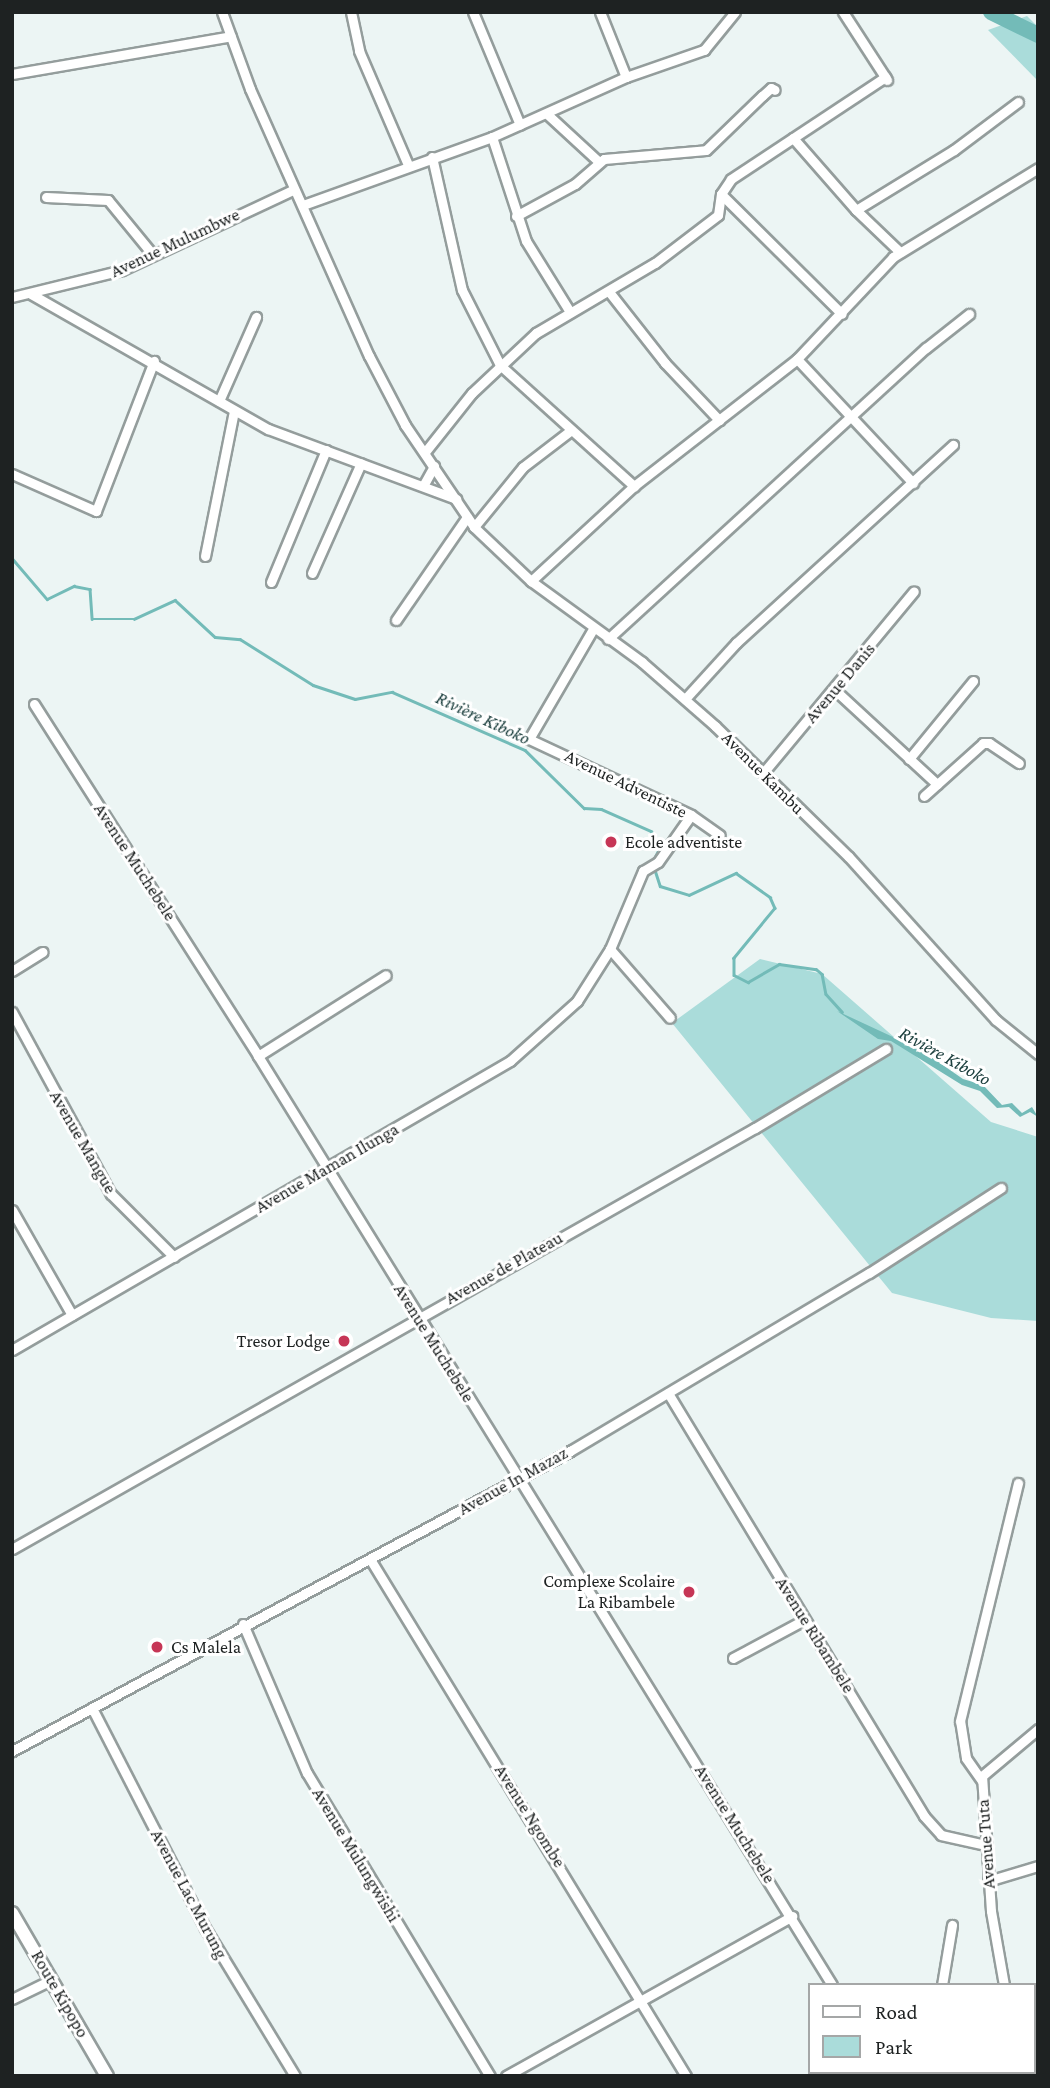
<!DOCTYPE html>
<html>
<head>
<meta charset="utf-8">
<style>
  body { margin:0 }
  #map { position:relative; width:1050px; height:2088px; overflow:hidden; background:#ecf5f4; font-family:"Crimson Pro",serif }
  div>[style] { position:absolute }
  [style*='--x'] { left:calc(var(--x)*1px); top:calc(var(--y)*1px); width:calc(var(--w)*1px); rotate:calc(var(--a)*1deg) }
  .green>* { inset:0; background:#aadcda }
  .water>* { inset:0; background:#73bbb8 }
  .stream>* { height:2.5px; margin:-1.25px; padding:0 1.25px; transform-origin:1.25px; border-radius:1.25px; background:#73bbb8 }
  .river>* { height:16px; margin:-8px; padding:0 8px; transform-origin:8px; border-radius:8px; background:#73bbb8 }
  .roads { filter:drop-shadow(2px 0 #949d9c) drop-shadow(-2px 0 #949d9c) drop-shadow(0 2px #949d9c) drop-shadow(0 -2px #949d9c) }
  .street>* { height:9px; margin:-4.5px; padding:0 4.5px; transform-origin:4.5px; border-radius:4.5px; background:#fff }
  .secondary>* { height:12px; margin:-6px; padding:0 6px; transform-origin:6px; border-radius:6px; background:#fff }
  .dots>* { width:19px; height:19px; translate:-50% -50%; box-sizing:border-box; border:4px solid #fff; border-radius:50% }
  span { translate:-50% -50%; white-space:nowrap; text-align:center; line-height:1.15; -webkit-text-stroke:6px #fff; paint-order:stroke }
  .street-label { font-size:18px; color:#1e2222 }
  .poi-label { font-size:18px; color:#1e2222 }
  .left { translate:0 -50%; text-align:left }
  .right { translate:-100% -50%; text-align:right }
  .water-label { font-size:19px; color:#1d403f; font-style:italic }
  .frame { position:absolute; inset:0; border:14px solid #1e2222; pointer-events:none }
  .legend { position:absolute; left:808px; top:1983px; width:228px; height:91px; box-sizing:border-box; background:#fff; border:2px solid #a5a7a7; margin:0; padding:9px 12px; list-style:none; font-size:21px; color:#1e2222 }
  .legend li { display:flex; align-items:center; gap:14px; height:35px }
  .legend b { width:35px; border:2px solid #a5a7a7 }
</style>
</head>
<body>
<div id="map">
  <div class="green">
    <i style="clip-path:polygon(1027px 16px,1038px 27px,1038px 81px,988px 30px)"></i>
    <i style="clip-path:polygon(760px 959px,822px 974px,991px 1122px,1038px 1137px,1038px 1321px,991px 1318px,892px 1293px,672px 1023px)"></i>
  </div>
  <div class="water">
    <i style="clip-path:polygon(837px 1011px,921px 1050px,963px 1079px,983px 1085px,1002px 1105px,1012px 1103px,1022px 1113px,1032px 1107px,1038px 1117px,1030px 1112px,1020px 1117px,1009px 1107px,997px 1108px,980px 1091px,962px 1085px,891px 1041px,878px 1039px)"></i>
  </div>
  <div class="stream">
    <i style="--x:12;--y:558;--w:54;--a:49.5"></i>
    <i style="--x:47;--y:599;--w:30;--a:-26"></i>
    <i style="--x:74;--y:586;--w:16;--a:11"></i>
    <i style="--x:90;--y:589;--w:30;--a:86"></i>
    <i style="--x:92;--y:619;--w:42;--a:0"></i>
    <i style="--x:134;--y:619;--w:45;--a:-24.9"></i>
    <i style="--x:175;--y:600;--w:54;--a:42.8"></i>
    <i style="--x:215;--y:637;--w:25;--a:5"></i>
    <i style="--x:240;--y:639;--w:86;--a:32.2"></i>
    <i style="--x:313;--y:685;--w:44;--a:18.4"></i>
    <i style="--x:355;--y:699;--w:38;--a:-11"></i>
    <i style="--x:392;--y:692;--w:145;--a:23.6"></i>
    <i style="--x:525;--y:750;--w:83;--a:44.5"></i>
    <i style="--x:584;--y:808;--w:17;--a:3"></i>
    <i style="--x:601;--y:809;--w:55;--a:23.7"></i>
    <i style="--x:651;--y:831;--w:19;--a:62"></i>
    <i style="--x:660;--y:848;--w:13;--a:117"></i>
    <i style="--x:654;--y:867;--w:20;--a:72"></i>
    <i style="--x:660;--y:886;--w:30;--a:17"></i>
    <i style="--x:689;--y:895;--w:52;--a:-25.1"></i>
    <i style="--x:736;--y:873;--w:42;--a:35.2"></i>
    <i style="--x:770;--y:897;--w:12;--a:66"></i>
    <i style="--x:775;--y:908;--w:65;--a:129.4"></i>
    <i style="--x:734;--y:958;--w:17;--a:90"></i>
    <i style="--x:734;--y:975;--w:16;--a:27"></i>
    <i style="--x:748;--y:982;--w:36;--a:-30"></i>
    <i style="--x:779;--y:964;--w:37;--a:8"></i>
    <i style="--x:816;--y:969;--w:8;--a:40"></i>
    <i style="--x:822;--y:974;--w:20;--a:79"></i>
    <i style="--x:826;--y:994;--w:24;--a:48"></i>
  </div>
  <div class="river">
    <i style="--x:991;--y:12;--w:52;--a:26.1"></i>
  </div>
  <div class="roads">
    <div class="street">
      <i style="--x:222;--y:12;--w:82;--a:70"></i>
      <i style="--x:250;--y:89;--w:292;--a:66"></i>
      <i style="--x:369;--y:356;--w:78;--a:62.4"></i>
      <i style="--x:405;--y:425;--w:123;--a:55.9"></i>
      <i style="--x:474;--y:527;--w:79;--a:43.5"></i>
      <i style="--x:531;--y:581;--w:137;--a:36.1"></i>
      <i style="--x:642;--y:662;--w:97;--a:41.2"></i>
      <i style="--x:715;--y:726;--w:187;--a:44.4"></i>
      <i style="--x:849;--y:857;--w:219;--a:48"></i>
      <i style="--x:996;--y:1020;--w:54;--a:39"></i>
      <i style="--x:351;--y:12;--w:40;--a:78"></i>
      <i style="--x:359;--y:51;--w:124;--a:66.7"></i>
      <i style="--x:473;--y:12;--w:122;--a:67.4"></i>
      <i style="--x:600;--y:12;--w:70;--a:68.2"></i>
      <i style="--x:843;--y:12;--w:81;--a:57.1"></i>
      <i style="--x:12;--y:74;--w:222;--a:-9.8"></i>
      <i style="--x:547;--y:114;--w:69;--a:42.7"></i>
      <i style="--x:492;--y:137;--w:109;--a:71.9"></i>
      <i style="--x:526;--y:241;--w:84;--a:58.2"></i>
      <i style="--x:793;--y:138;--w:96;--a:48.8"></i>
      <i style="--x:856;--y:210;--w:61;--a:43.7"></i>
      <i style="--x:432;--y:157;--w:136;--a:77.3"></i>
      <i style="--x:462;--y:290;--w:84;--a:63.1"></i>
      <i style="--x:500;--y:365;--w:181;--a:42.1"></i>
      <i style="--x:721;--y:194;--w:170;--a:44.8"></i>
      <i style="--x:46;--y:197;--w:62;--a:2.8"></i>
      <i style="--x:108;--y:200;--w:71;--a:50.7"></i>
      <i style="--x:303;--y:205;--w:201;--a:-19.8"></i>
      <i style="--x:492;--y:137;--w:147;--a:-24.1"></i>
      <i style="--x:626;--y:77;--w:83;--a:-19.1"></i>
      <i style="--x:704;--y:50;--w:49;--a:-50.8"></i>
      <i style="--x:856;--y:210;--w:115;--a:-31.5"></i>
      <i style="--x:954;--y:150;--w:80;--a:-36.9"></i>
      <i style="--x:516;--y:216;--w:67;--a:-28.5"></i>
      <i style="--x:575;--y:184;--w:38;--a:-41"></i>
      <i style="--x:604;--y:159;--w:102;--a:-5"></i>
      <i style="--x:706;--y:150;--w:78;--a:-44"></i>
      <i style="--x:762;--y:96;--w:12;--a:-42"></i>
      <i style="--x:771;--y:88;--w:4;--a:27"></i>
      <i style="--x:610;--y:293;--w:89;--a:51.8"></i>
      <i style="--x:665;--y:363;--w:79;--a:46.5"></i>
      <i style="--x:31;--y:294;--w:273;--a:29.7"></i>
      <i style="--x:268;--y:429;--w:201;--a:20.4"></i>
      <i style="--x:12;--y:297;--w:113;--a:-13.8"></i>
      <i style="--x:122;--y:270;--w:189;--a:-25.1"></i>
      <i style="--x:797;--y:359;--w:170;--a:46.9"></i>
      <i style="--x:219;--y:401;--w:92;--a:-66.2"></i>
      <i style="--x:425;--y:452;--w:75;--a:-51.5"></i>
      <i style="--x:472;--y:393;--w:88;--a:-43.2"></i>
      <i style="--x:536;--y:333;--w:138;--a:-30.5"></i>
      <i style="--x:655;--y:263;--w:79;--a:-37.3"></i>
      <i style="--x:718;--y:215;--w:21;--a:-82"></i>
      <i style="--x:721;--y:194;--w:18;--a:-56"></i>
      <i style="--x:731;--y:179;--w:185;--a:-33.5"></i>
      <i style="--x:12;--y:474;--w:92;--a:23.8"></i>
      <i style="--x:96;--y:511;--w:161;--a:-68.9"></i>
      <i style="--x:423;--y:486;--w:23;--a:-61"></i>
      <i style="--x:474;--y:527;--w:77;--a:-50.8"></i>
      <i style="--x:523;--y:467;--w:59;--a:-37.5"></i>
      <i style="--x:205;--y:556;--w:148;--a:-78.7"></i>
      <i style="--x:312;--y:573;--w:120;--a:-66"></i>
      <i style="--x:531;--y:581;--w:140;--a:-42.7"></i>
      <i style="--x:634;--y:486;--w:207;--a:-37.9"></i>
      <i style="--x:797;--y:359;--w:140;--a:-46.7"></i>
      <i style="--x:893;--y:257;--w:170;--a:-31.5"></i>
      <i style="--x:271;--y:582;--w:143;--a:-67.4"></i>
      <i style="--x:396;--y:620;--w:125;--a:-55.4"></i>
      <i style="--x:593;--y:629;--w:127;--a:120.2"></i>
      <i style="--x:529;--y:739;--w:179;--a:25.1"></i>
      <i style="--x:691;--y:815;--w:35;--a:35"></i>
      <i style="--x:608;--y:639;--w:431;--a:-42.5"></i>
      <i style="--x:926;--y:348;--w:55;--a:-38.3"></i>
      <i style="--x:835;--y:690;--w:139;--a:42.7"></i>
      <i style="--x:685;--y:699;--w:76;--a:-47.7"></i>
      <i style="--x:736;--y:643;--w:294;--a:-42.4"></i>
      <i style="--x:34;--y:704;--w:417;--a:57.5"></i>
      <i style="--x:258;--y:1056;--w:1092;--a:58.29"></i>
      <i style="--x:909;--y:759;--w:101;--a:-50.6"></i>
      <i style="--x:763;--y:773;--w:236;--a:-50.3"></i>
      <i style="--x:924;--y:796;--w:79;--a:-41.9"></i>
      <i style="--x:983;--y:743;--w:6;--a:0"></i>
      <i style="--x:989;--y:743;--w:36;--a:34"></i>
      <i style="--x:610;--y:949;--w:91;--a:49"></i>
      <i style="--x:12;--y:971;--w:36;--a:-32"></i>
      <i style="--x:12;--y:1012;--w:207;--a:61.5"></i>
      <i style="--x:111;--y:1194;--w:89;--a:45"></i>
      <i style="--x:258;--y:1056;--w:151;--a:-32.3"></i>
      <i style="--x:12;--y:1210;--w:121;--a:60.3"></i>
      <i style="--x:12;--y:1350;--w:576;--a:-30.13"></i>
      <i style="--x:510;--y:1061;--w:90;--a:-41.8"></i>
      <i style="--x:577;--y:1001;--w:62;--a:-57.6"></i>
      <i style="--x:610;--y:949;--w:85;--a:-67.1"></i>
      <i style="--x:643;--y:871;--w:17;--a:-31"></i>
      <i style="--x:658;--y:862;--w:57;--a:-54.9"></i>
      <i style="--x:668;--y:1393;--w:494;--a:58.8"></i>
      <i style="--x:924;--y:1816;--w:25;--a:48"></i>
      <i style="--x:941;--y:1835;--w:45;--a:12.8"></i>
      <i style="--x:12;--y:1549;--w:854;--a:-29.54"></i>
      <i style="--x:755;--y:1128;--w:153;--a:-31.1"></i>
      <i style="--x:370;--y:1559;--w:606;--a:58.57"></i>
      <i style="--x:243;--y:1624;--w:162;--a:66.8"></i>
      <i style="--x:307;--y:1773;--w:354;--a:58.9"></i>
      <i style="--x:733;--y:1658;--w:81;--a:-28.2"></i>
      <i style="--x:92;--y:1708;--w:247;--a:62.8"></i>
      <i style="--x:205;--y:1928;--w:173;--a:58.7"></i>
      <i style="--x:12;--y:1751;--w:634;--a:-28.26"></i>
      <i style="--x:570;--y:1451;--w:348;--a:-30.8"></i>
      <i style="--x:869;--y:1273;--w:157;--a:-32.8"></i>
      <i style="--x:982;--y:1781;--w:28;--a:-125"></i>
      <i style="--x:966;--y:1758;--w:37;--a:-99"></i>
      <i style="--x:960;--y:1721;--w:245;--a:-76.3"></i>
      <i style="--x:988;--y:1881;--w:52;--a:-16.7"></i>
      <i style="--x:942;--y:1985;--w:61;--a:-80.5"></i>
      <i style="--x:1004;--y:1985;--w:75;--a:-100"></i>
      <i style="--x:991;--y:1911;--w:135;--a:-93.8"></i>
      <i style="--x:982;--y:1776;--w:73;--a:-40"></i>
      <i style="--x:12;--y:1999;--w:43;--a:-26"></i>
      <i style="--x:1034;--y:2056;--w:8;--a:60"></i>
      <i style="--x:506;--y:2076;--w:328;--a:-29.2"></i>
      <i style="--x:934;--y:2076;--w:4;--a:-90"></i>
    </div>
    <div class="secondary">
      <i style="--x:12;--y:1913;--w:189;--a:59.8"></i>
    </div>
  </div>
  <div class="dots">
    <i style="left:611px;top:842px;background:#c63656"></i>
    <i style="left:344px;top:1341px;background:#c63656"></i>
    <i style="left:689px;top:1592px;background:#c63656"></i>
    <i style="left:157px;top:1647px;background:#c63656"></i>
  </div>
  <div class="street-label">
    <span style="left:175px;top:243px;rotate:-25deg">Avenue Mulumbwe</span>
    <span style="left:840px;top:683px;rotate:-50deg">Avenue Danis</span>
    <span style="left:763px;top:773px;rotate:45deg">Avenue Kambu</span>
    <span style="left:626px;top:784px;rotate:26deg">Avenue Adventiste</span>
    <span style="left:135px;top:862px;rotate:57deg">Avenue Muchebele</span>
    <span style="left:83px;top:1142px;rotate:60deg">Avenue Mangue</span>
    <span style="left:327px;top:1168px;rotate:-30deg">Avenue Maman Ilunga</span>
    <span style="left:504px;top:1268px;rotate:-29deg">Avenue de Plateau</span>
    <span style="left:434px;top:1343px;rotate:58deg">Avenue Muchebele</span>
    <span style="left:513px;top:1481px;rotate:-29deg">Avenue In Mazaz</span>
    <span style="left:815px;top:1635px;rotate:58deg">Avenue Ribambele</span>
    <span style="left:530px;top:1816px;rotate:58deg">Avenue Ngombe</span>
    <span style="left:735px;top:1824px;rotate:58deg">Avenue Muchebele</span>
    <span style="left:986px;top:1844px;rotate:-94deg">Avenue Tuta</span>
    <span style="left:356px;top:1855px;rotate:59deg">Avenue Mulungwishi</span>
    <span style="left:189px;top:1894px;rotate:62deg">Avenue Lac Murung</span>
    <span style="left:60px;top:1994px;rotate:60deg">Route Kipopo</span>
  </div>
  <div class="poi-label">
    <span class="left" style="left:625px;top:842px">Ecole adventiste</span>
    <span class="right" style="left:330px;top:1341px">Tresor Lodge</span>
    <span class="right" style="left:675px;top:1592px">Complexe Scolaire<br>La Ribambele</span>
    <span class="left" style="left:171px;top:1647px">Cs Malela</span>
  </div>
  <div class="water-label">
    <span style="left:483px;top:718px;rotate:25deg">Rivière Kiboko</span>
    <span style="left:945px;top:1056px;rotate:29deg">Rivière Kiboko</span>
  </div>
  <div class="frame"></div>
  <ul class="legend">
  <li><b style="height:9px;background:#fff"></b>Road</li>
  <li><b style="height:19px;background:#aadcda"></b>Park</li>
  </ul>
</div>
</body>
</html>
